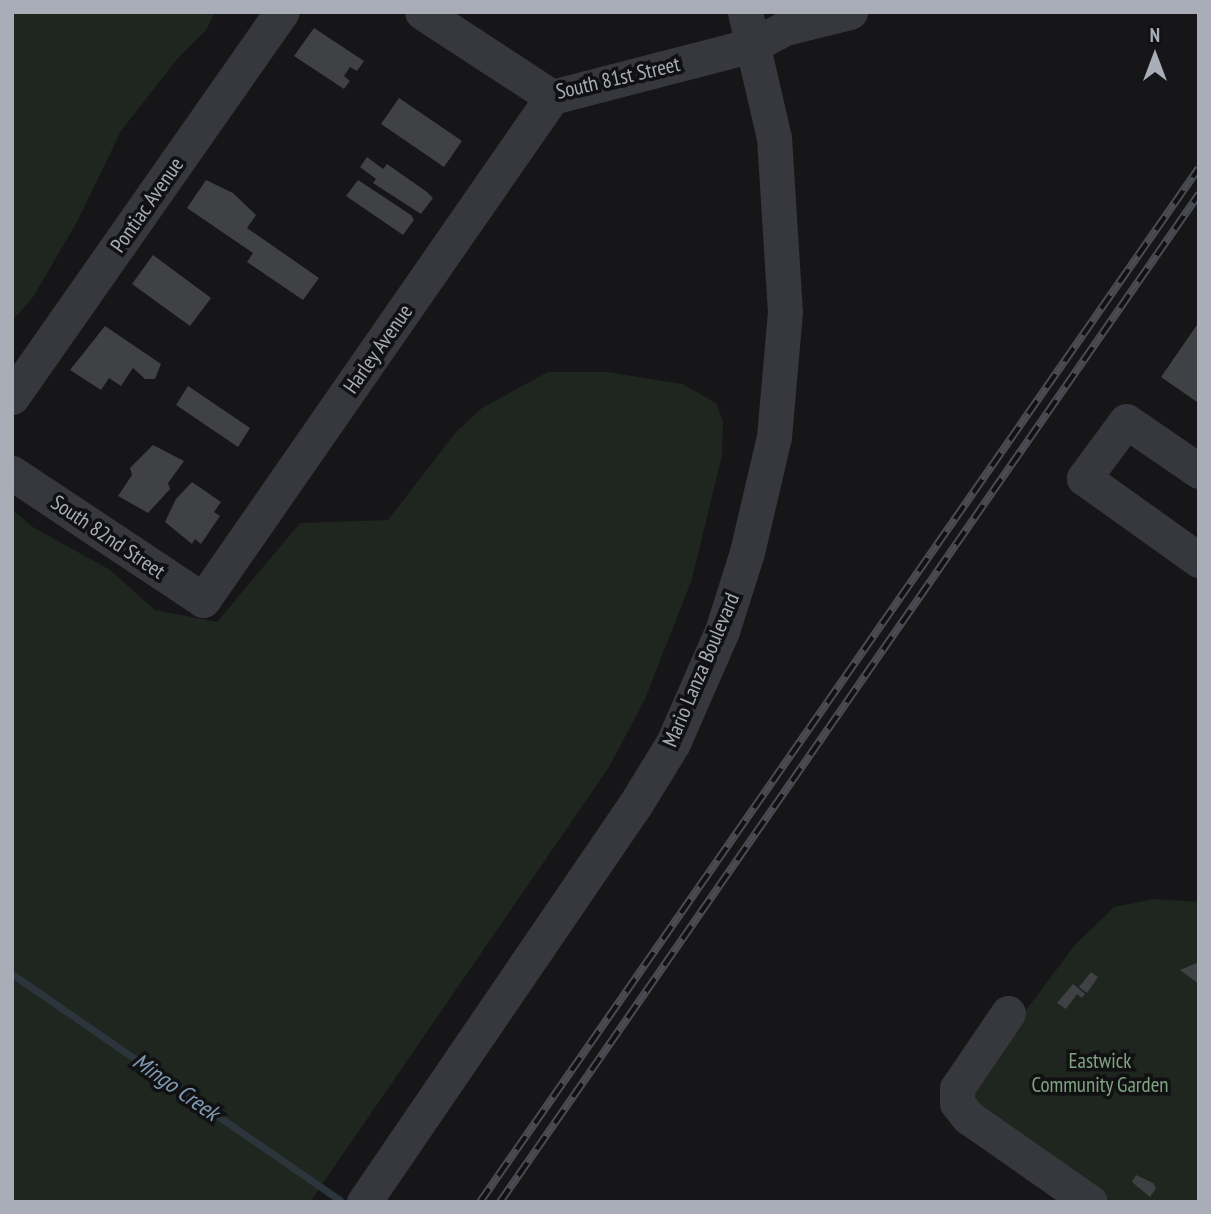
<!DOCTYPE html>
<html>
<head>
<meta charset="utf-8">
<style>
  body { margin:0 }
  #map { position:relative; width:1211px; height:1214px; overflow:hidden; background:#161618; font-family:"PT Sans Narrow",sans-serif }
  div>[style] { position:absolute }
  [style*='--x'] { left:calc(var(--x)*1px); top:calc(var(--y)*1px); width:calc(var(--w)*1px); rotate:calc(var(--a)*1deg) }
  .green>* { inset:0; background:#1e261f }
  .stream>* { height:7px; margin:-3.5px; padding:0 3.5px; transform-origin:3.5px; border-radius:3.5px; background:#2c353c }
  .building>* { inset:0; background:#404145 }
  .minor>* { height:35px; margin:-17.5px; padding:0 17.5px; transform-origin:17.5px; border-radius:17.5px; background:#37383d }
  .rail>* { height:8px; margin-top:-4px; transform-origin:0; background:repeating-linear-gradient(90deg,#111113 0 16px,#4a4c52 0 32px); box-sizing:border-box; border-block:2px solid #4a4c52 }
  span { translate:-50% -50%; white-space:nowrap; text-align:center; line-height:1.15; -webkit-text-stroke:7px #111113; paint-order:stroke }
  .street-label { font-size:21px; color:#a8adb8 }
  .park-label { font-size:21px; color:#7fa381 }
  .water-label { font-size:23px; color:#7f9bb3; font-style:italic }
  .frame { position:absolute; inset:0; border:14px solid #a8adb8; pointer-events:none }
  .north { position:absolute; left:1120px; top:21px; width:70px; height:70px; -webkit-text-stroke:5px #111113; paint-order:stroke; rotate:0deg; font-size:19px; font-weight:700; line-height:28px; text-align:center; color:#a8adb8 }
  .north::after { content:''; display:block; margin:auto; width:24px; height:32px; background:#a8adb8; clip-path:polygon(50% 0,100% 100%,50% 72%,0 100%) }
</style>
</head>
<body>
<div id="map">
  <div class="green">
    <i style="clip-path:polygon(12px 12px,215px 12px,206px 30px,178px 58px,121px 131px,77px 222px,33px 297px,12px 321px)"></i>
    <i style="clip-path:polygon(548px 372px,607px 372px,682px 384px,716px 403px,723px 421px,722px 455px,692px 579px,645px 699px,609px 767px,310px 1202px,12px 1202px,12px 509px,31px 526px,110px 570px,155px 610px,217px 622px,300px 523px,388px 520px,456px 432px,482px 408px)"></i>
    <i style="clip-path:polygon(1154px 899px,1199px 902px,1199px 1202px,1113px 1202px,973px 1104px,974px 1080px,1074px 946px,1114px 907px)"></i>
  </div>
  <div class="stream">
    <i style="--x:12;--y:974;--w:398;--a:34.6"></i>
  </div>
  <div class="building">
    <i style="clip-path:polygon(314px 28px,364px 61px,357px 71px,350px 67px,344px 76px,350px 81px,344px 89px,294px 56px)"></i>
    <i style="clip-path:polygon(399px 98px,462px 141px,444px 167px,381px 124px)"></i>
    <i style="clip-path:polygon(367px 157px,383px 169px,387px 164px,427px 192px,433px 198px,421px 214px,373px 183px,376px 179px,360px 167px)"></i>
    <i style="clip-path:polygon(206px 180px,233px 193px,256px 215px,247px 228px,319px 278px,303px 300px,247px 262px,253px 253px,187px 208px)"></i>
    <i style="clip-path:polygon(358px 180px,411px 215px,414px 220px,403px 235px,346px 196px)"></i>
    <i style="clip-path:polygon(153px 255px,211px 298px,190px 326px,132px 284px)"></i>
    <i style="clip-path:polygon(1199px 322px,1199px 400px,1197px 402px,1161px 377px)"></i>
    <i style="clip-path:polygon(105px 326px,161px 364px,155px 379px,145px 379px,133px 368px,121px 386px,109px 378px,101px 390px,70px 370px)"></i>
    <i style="clip-path:polygon(188px 386px,250px 428px,238px 447px,176px 405px)"></i>
    <i style="clip-path:polygon(153px 445px,184px 461px,168px 483px,170px 489px,148px 513px,118px 496px,132px 475px,130px 468px)"></i>
    <i style="clip-path:polygon(192px 482px,221px 502px,214px 512px,220px 516px,201px 544px,195px 539px,192px 544px,165px 522px,176px 499px)"></i>
    <i style="clip-path:polygon(1199px 962px,1199px 984px,1180px 970px)"></i>
    <i style="clip-path:polygon(1091px 972px,1098px 977px,1087px 993px,1079px 987px)"></i>
    <i style="clip-path:polygon(1073px 984px,1085px 994px,1082px 998px,1077px 994px,1066px 1009px,1057px 1003px)"></i>
    <i style="clip-path:polygon(1136px 1175px,1153px 1183px,1156px 1188px,1150px 1197px,1132px 1182px)"></i>
  </div>
  <div class="minor">
    <i style="--x:422;--y:12;--w:155;--a:33.2"></i>
    <i style="--x:552;--y:97;--w:208;--a:-14.5"></i>
    <i style="--x:753;--y:45;--w:36;--a:-28"></i>
    <i style="--x:785;--y:28;--w:67;--a:-13.8"></i>
    <i style="--x:12;--y:397;--w:470;--a:-55"></i>
    <i style="--x:1199;--y:471;--w:88;--a:-145.6"></i>
    <i style="--x:1126;--y:421;--w:71;--a:126.4"></i>
    <i style="--x:1084;--y:478;--w:141;--a:35.5"></i>
    <i style="--x:12;--y:473;--w:229;--a:33.6"></i>
    <i style="--x:203;--y:600;--w:612;--a:-55.25"></i>
    <i style="--x:1008;--y:1013;--w:91;--a:124.2"></i>
    <i style="--x:957;--y:1088;--w:15;--a:90"></i>
    <i style="--x:957;--y:1103;--w:18;--a:52"></i>
    <i style="--x:968;--y:1117;--w:149;--a:34.9"></i>
    <i style="--x:364;--y:1202;--w:481;--a:-55.7"></i>
    <i style="--x:635;--y:805;--w:73;--a:-58.5"></i>
    <i style="--x:673;--y:743;--w:122;--a:-66.4"></i>
    <i style="--x:722;--y:631;--w:83;--a:-72.4"></i>
    <i style="--x:747;--y:552;--w:118;--a:-76.8"></i>
    <i style="--x:774;--y:437;--w:125;--a:-85"></i>
    <i style="--x:785;--y:312;--w:174;--a:-93.6"></i>
    <i style="--x:774;--y:138;--w:129;--a:-103"></i>
  </div>
  <div class="rail">
    <i style="--x:480;--y:1202;--w:1259;--a:-55.19"></i>
    <i style="--x:500;--y:1202;--w:1227;--a:-55.26"></i>
  </div>
  <div class="street-label">
    <span style="left:618px;top:78px;rotate:-13deg">South 81st Street</span>
    <span style="left:147px;top:205px;rotate:-55deg">Pontiac Avenue</span>
    <span style="left:378px;top:349px;rotate:-55deg">Harley Avenue</span>
    <span style="left:108px;top:537px;rotate:34deg">South 82nd Street</span>
    <span style="left:701px;top:670px;rotate:-67deg">Mario Lanza Boulevard</span>
  </div>
  <div class="park-label">
    <span style="left:1100px;top:1073px">Eastwick<br>Community Garden</span>
  </div>
  <div class="water-label">
    <span style="left:176px;top:1087px;rotate:35deg">Mingo Creek</span>
  </div>
  <div class="frame"></div>
  <div class="north">N</div>
</div>
</body>
</html>
